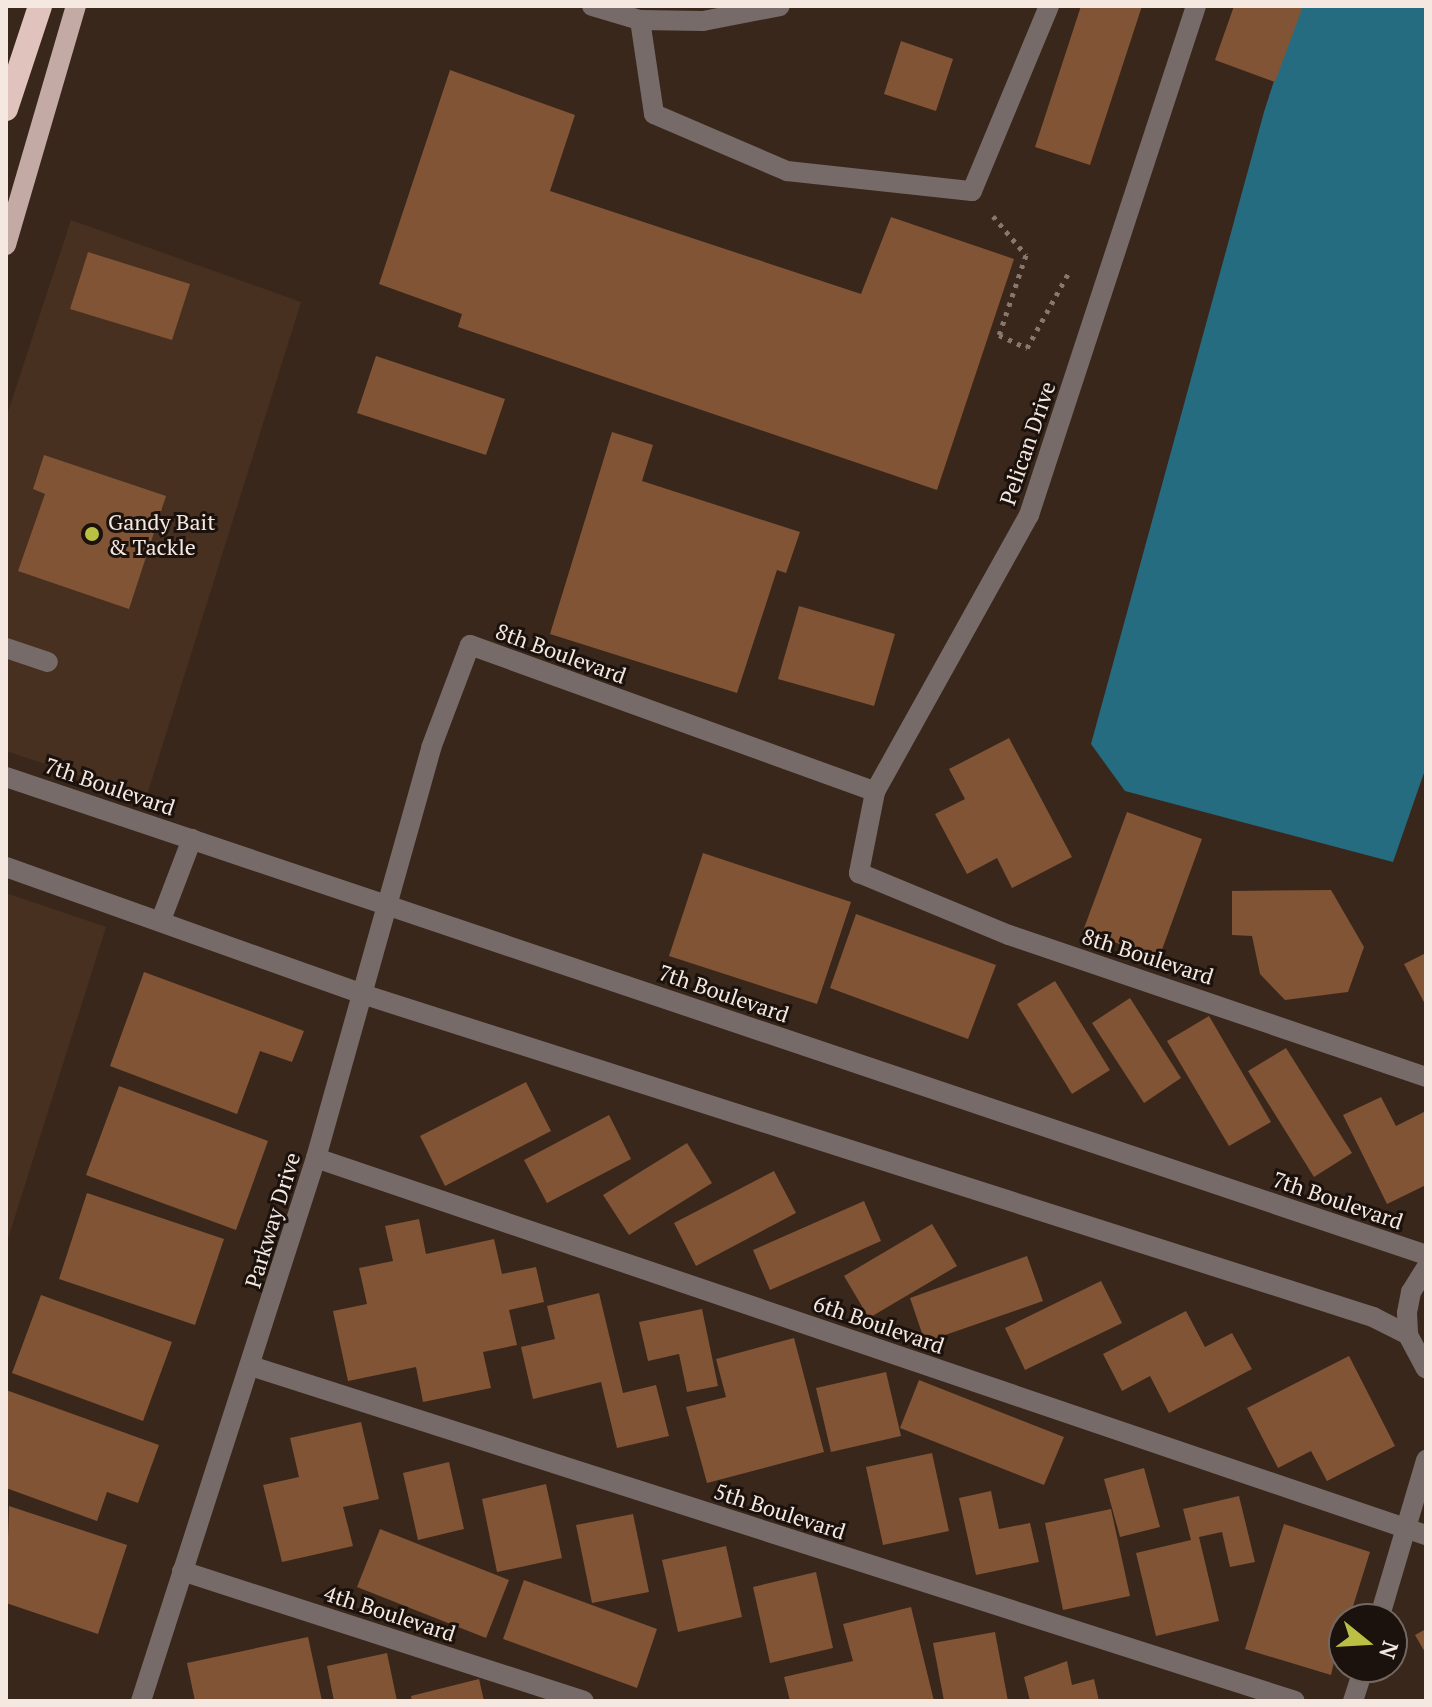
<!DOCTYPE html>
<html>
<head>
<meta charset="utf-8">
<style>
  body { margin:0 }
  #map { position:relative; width:1432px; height:1707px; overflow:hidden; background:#3a271b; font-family:"PT Serif",serif }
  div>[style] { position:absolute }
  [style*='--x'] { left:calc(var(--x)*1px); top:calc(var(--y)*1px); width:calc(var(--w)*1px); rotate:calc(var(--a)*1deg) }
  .built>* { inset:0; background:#483020 }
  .water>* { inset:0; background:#266c80 }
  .building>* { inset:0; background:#815435 }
  .path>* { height:5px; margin-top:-2.5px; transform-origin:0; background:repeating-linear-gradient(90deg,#87776d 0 4px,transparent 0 10px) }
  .minor>* { height:20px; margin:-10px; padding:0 10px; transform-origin:10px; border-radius:10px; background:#776b69 }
  .major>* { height:20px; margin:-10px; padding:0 10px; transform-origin:10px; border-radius:10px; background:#c3aaa5 }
  .highway>* { height:24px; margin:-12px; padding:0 12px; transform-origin:12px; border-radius:12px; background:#e1c3bd }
  .dots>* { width:22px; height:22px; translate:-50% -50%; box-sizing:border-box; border:4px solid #1b120d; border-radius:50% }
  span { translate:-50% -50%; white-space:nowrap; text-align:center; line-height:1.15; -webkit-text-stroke:6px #1b120d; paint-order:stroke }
  .street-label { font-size:22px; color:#f4e8e0 }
  .poi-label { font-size:22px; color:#f4e8e0 }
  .left { translate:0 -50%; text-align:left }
  .frame { position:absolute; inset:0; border:8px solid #f4e8e0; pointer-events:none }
  .north { position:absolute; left:1328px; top:1603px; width:80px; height:80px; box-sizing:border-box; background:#1b120d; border:2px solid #726861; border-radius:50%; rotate:108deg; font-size:22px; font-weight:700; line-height:32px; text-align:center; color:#f4e8e0 }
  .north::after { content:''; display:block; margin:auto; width:28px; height:36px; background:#bbc044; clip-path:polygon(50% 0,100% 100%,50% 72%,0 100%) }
</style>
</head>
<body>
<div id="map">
  <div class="built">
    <i style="clip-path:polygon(71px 220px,301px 302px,146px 798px,6px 751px,6px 418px)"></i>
    <i style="clip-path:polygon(6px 893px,106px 927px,6px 1245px)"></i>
  </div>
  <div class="water">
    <i style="clip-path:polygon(1298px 6px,1426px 6px,1426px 767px,1393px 862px,1125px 791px,1091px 744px,1264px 112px)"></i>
  </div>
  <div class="building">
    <i style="clip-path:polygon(1081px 6px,1142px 6px,1090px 165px,1035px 147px)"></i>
    <i style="clip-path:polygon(1234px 6px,1303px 6px,1275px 82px,1215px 60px)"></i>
    <i style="clip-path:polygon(901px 41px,953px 59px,936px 111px,884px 94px)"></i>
    <i style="clip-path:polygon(450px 70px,575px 115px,550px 191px,861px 294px,891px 217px,1014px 259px,937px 490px,458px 327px,462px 314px,379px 284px)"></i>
    <i style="clip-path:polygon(88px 252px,190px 284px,172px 340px,70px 309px)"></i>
    <i style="clip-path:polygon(376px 356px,505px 399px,486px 455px,357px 413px)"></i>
    <i style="clip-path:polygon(612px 432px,653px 445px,642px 481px,800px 532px,786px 573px,777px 570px,737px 693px,550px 634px)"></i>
    <i style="clip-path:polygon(44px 455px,166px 496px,129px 609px,18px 571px,45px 494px,33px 489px)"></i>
    <i style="clip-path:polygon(799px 606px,895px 634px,874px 706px,778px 679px)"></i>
    <i style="clip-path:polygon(1009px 738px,1072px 857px,1012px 888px,997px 858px,967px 874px,935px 814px,965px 799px,949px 769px)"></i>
    <i style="clip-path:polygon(1127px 812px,1202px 839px,1159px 958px,1083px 931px)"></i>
    <i style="clip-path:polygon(703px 853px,851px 902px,817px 1004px,669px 956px)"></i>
    <i style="clip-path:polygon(1331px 890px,1364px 947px,1348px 992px,1285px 1000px,1260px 974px,1252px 936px,1232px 935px,1232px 891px)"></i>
    <i style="clip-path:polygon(856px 914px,996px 965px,968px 1039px,830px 988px)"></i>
    <i style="clip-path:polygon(1426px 953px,1426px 1006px,1404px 964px)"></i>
    <i style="clip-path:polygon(144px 972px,304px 1031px,292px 1062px,260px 1051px,237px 1114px,110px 1066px)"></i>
    <i style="clip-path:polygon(1055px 981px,1110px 1070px,1072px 1094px,1017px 1004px)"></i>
    <i style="clip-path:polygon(1130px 998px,1181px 1078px,1144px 1103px,1092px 1023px)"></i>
    <i style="clip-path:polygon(1209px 1016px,1271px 1122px,1229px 1146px,1167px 1041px)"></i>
    <i style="clip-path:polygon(1286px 1048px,1352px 1153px,1314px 1177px,1248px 1071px)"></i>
    <i style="clip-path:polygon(526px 1082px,551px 1131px,445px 1186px,420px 1136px)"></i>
    <i style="clip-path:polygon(119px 1086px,268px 1141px,236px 1230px,86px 1175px)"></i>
    <i style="clip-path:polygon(1381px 1097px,1396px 1126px,1426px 1111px,1426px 1185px,1387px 1204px,1343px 1115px)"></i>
    <i style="clip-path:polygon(609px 1115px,631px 1159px,547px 1203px,524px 1160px)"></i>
    <i style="clip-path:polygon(687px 1143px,712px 1183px,629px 1235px,603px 1195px)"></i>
    <i style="clip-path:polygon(774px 1171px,796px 1213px,696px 1266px,674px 1223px)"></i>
    <i style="clip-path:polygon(87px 1193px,224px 1239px,195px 1325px,59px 1279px)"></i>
    <i style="clip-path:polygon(864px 1201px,881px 1241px,770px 1290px,753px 1250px)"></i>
    <i style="clip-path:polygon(419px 1219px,426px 1254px,494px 1239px,502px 1274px,536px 1267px,544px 1302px,509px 1310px,517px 1345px,483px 1352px,491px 1388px,423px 1402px,416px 1367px,348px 1381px,333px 1311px,367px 1304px,359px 1268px,393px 1261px,385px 1226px)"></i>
    <i style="clip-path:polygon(932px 1224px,957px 1266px,869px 1318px,844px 1276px)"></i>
    <i style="clip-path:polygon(1027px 1256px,1043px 1301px,925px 1342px,910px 1298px)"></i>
    <i style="clip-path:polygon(1101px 1281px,1122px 1323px,1025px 1370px,1005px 1328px)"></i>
    <i style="clip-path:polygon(599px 1293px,623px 1393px,656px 1385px,669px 1436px,617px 1448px,601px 1382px,533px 1399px,521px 1347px,555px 1339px,547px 1306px)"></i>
    <i style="clip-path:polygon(41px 1295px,172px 1342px,143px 1421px,12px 1373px)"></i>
    <i style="clip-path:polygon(702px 1309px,718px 1386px,687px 1392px,679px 1354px,648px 1361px,639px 1322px)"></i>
    <i style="clip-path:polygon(1186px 1311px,1205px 1347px,1232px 1333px,1252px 1369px,1169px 1413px,1150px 1376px,1122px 1391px,1103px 1354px)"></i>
    <i style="clip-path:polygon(794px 1338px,824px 1452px,707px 1483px,686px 1407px,726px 1397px,716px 1359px)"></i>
    <i style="clip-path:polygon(1349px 1356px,1395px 1446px,1327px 1481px,1311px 1451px,1278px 1468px,1247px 1408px)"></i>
    <i style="clip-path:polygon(886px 1372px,901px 1436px,831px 1452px,816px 1388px)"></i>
    <i style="clip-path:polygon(919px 1380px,1064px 1437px,1044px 1485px,900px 1428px)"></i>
    <i style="clip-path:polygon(6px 1390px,159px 1445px,138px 1503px,107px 1492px,97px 1521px,6px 1488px)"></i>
    <i style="clip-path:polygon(361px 1422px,379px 1499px,343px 1507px,353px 1546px,282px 1562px,263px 1485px,299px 1477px,290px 1438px)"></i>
    <i style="clip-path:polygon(932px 1453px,949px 1531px,883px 1545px,866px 1467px)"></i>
    <i style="clip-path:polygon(449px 1462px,464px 1529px,418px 1540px,403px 1473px)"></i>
    <i style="clip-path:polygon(1144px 1468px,1160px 1527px,1120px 1537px,1104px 1479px)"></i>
    <i style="clip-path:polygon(546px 1484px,562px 1558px,497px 1572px,482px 1499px)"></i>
    <i style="clip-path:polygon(991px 1491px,999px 1529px,1030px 1523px,1039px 1562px,976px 1575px,959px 1498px)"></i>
    <i style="clip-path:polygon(1239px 1496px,1255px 1562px,1230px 1567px,1222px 1532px,1199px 1537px,1219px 1621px,1156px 1636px,1136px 1553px,1191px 1540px,1183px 1509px)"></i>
    <i style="clip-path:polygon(9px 1506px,127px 1545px,98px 1634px,6px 1603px)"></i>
    <i style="clip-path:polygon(1111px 1509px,1130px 1596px,1063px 1610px,1045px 1523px)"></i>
    <i style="clip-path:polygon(633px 1514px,649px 1592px,592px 1603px,576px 1525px)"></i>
    <i style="clip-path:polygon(1284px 1524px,1370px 1552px,1349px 1619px,1344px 1619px,1331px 1675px,1245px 1649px)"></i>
    <i style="clip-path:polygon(380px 1529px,509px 1580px,486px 1638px,357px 1587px)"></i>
    <i style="clip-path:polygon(726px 1546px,742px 1617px,678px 1632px,662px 1560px)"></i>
    <i style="clip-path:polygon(816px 1572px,833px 1648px,770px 1663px,753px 1587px)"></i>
    <i style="clip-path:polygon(524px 1580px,657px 1629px,637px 1688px,503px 1639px)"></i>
    <i style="clip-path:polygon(911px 1607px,934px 1701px,790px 1701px,784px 1677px,853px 1661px,843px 1624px)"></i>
    <i style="clip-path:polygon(1426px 1629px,1426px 1654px,1415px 1635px)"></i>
    <i style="clip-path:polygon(995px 1632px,1008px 1701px,944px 1701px,933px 1643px)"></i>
    <i style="clip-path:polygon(308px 1637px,322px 1701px,195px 1701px,187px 1663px)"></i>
    <i style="clip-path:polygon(387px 1653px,397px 1701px,334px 1701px,327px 1666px)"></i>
    <i style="clip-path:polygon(1067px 1661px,1072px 1685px,1094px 1679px,1099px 1701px,1030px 1701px,1024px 1677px)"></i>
    <i style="clip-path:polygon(479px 1679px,484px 1701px,412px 1701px,411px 1696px)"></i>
  </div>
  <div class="path">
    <i style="--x:993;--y:216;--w:51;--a:49.8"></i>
    <i style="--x:1026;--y:255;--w:84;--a:108.6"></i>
    <i style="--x:999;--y:335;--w:31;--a:25"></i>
    <i style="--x:1027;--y:348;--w:85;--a:-61"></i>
  </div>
  <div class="minor">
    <i style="--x:592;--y:6;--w:50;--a:16.3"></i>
    <i style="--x:640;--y:20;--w:63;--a:0.9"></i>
    <i style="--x:703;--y:21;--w:78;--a:-11"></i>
    <i style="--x:1196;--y:6;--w:536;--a:108.16"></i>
    <i style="--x:1029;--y:515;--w:317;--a:119.1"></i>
    <i style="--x:875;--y:792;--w:83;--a:101.2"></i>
    <i style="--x:859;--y:873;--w:162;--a:22.5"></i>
    <i style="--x:1009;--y:935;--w:441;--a:18.8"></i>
    <i style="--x:640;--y:20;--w:95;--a:81.5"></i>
    <i style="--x:654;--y:114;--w:145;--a:23.2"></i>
    <i style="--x:787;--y:171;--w:186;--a:6.2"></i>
    <i style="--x:972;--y:191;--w:200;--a:-67.4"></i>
    <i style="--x:6;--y:648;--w:44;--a:18.4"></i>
    <i style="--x:6;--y:777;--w:1498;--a:18.6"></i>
    <i style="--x:6;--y:867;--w:375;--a:19.6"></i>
    <i style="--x:359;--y:993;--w:1065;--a:17.72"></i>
    <i style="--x:1373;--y:1317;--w:39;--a:27"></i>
    <i style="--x:161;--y:920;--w:87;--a:-69.1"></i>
    <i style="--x:316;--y:1158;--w:1172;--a:18.76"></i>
    <i style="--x:1426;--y:1268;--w:28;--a:122"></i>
    <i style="--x:1411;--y:1292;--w:21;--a:101"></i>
    <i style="--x:1407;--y:1313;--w:22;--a:87"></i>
    <i style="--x:1408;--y:1335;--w:38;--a:62"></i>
    <i style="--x:251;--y:1366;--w:1096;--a:17.79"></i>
    <i style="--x:182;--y:1571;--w:422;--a:17.9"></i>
    <i style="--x:1379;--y:1619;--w:166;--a:-73.5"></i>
    <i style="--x:141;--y:1701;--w:571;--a:-72.14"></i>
    <i style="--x:316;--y:1158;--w:426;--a:-74.3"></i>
    <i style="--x:431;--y:748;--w:110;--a:-69.3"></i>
    <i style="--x:470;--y:645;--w:431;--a:19.9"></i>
    <i style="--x:1353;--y:1701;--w:36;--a:-72"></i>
  </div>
  <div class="major">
    <i style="--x:6;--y:245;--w:249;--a:-73.7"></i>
  </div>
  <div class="highway">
    <i style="--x:6;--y:109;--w:108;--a:-71.7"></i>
  </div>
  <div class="dots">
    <i style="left:92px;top:534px;background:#bbc044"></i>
  </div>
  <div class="street-label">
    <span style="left:1027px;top:443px;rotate:-71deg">Pelican Drive</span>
    <span style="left:561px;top:653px;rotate:20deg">8th Boulevard</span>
    <span style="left:110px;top:786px;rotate:19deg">7th Boulevard</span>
    <span style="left:1148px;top:956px;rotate:18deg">8th Boulevard</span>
    <span style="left:724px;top:993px;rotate:19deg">7th Boulevard</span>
    <span style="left:1338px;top:1200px;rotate:19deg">7th Boulevard</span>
    <span style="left:272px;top:1220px;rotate:-73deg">Parkway Drive</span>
    <span style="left:879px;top:1324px;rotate:19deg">6th Boulevard</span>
    <span style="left:780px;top:1511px;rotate:18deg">5th Boulevard</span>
    <span style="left:390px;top:1613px;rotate:18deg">4th Boulevard</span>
  </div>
  <div class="poi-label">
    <span class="left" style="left:108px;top:534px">Gandy Bait<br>&amp; Tackle</span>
  </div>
  <div class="frame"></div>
  <div class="north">N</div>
</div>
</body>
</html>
